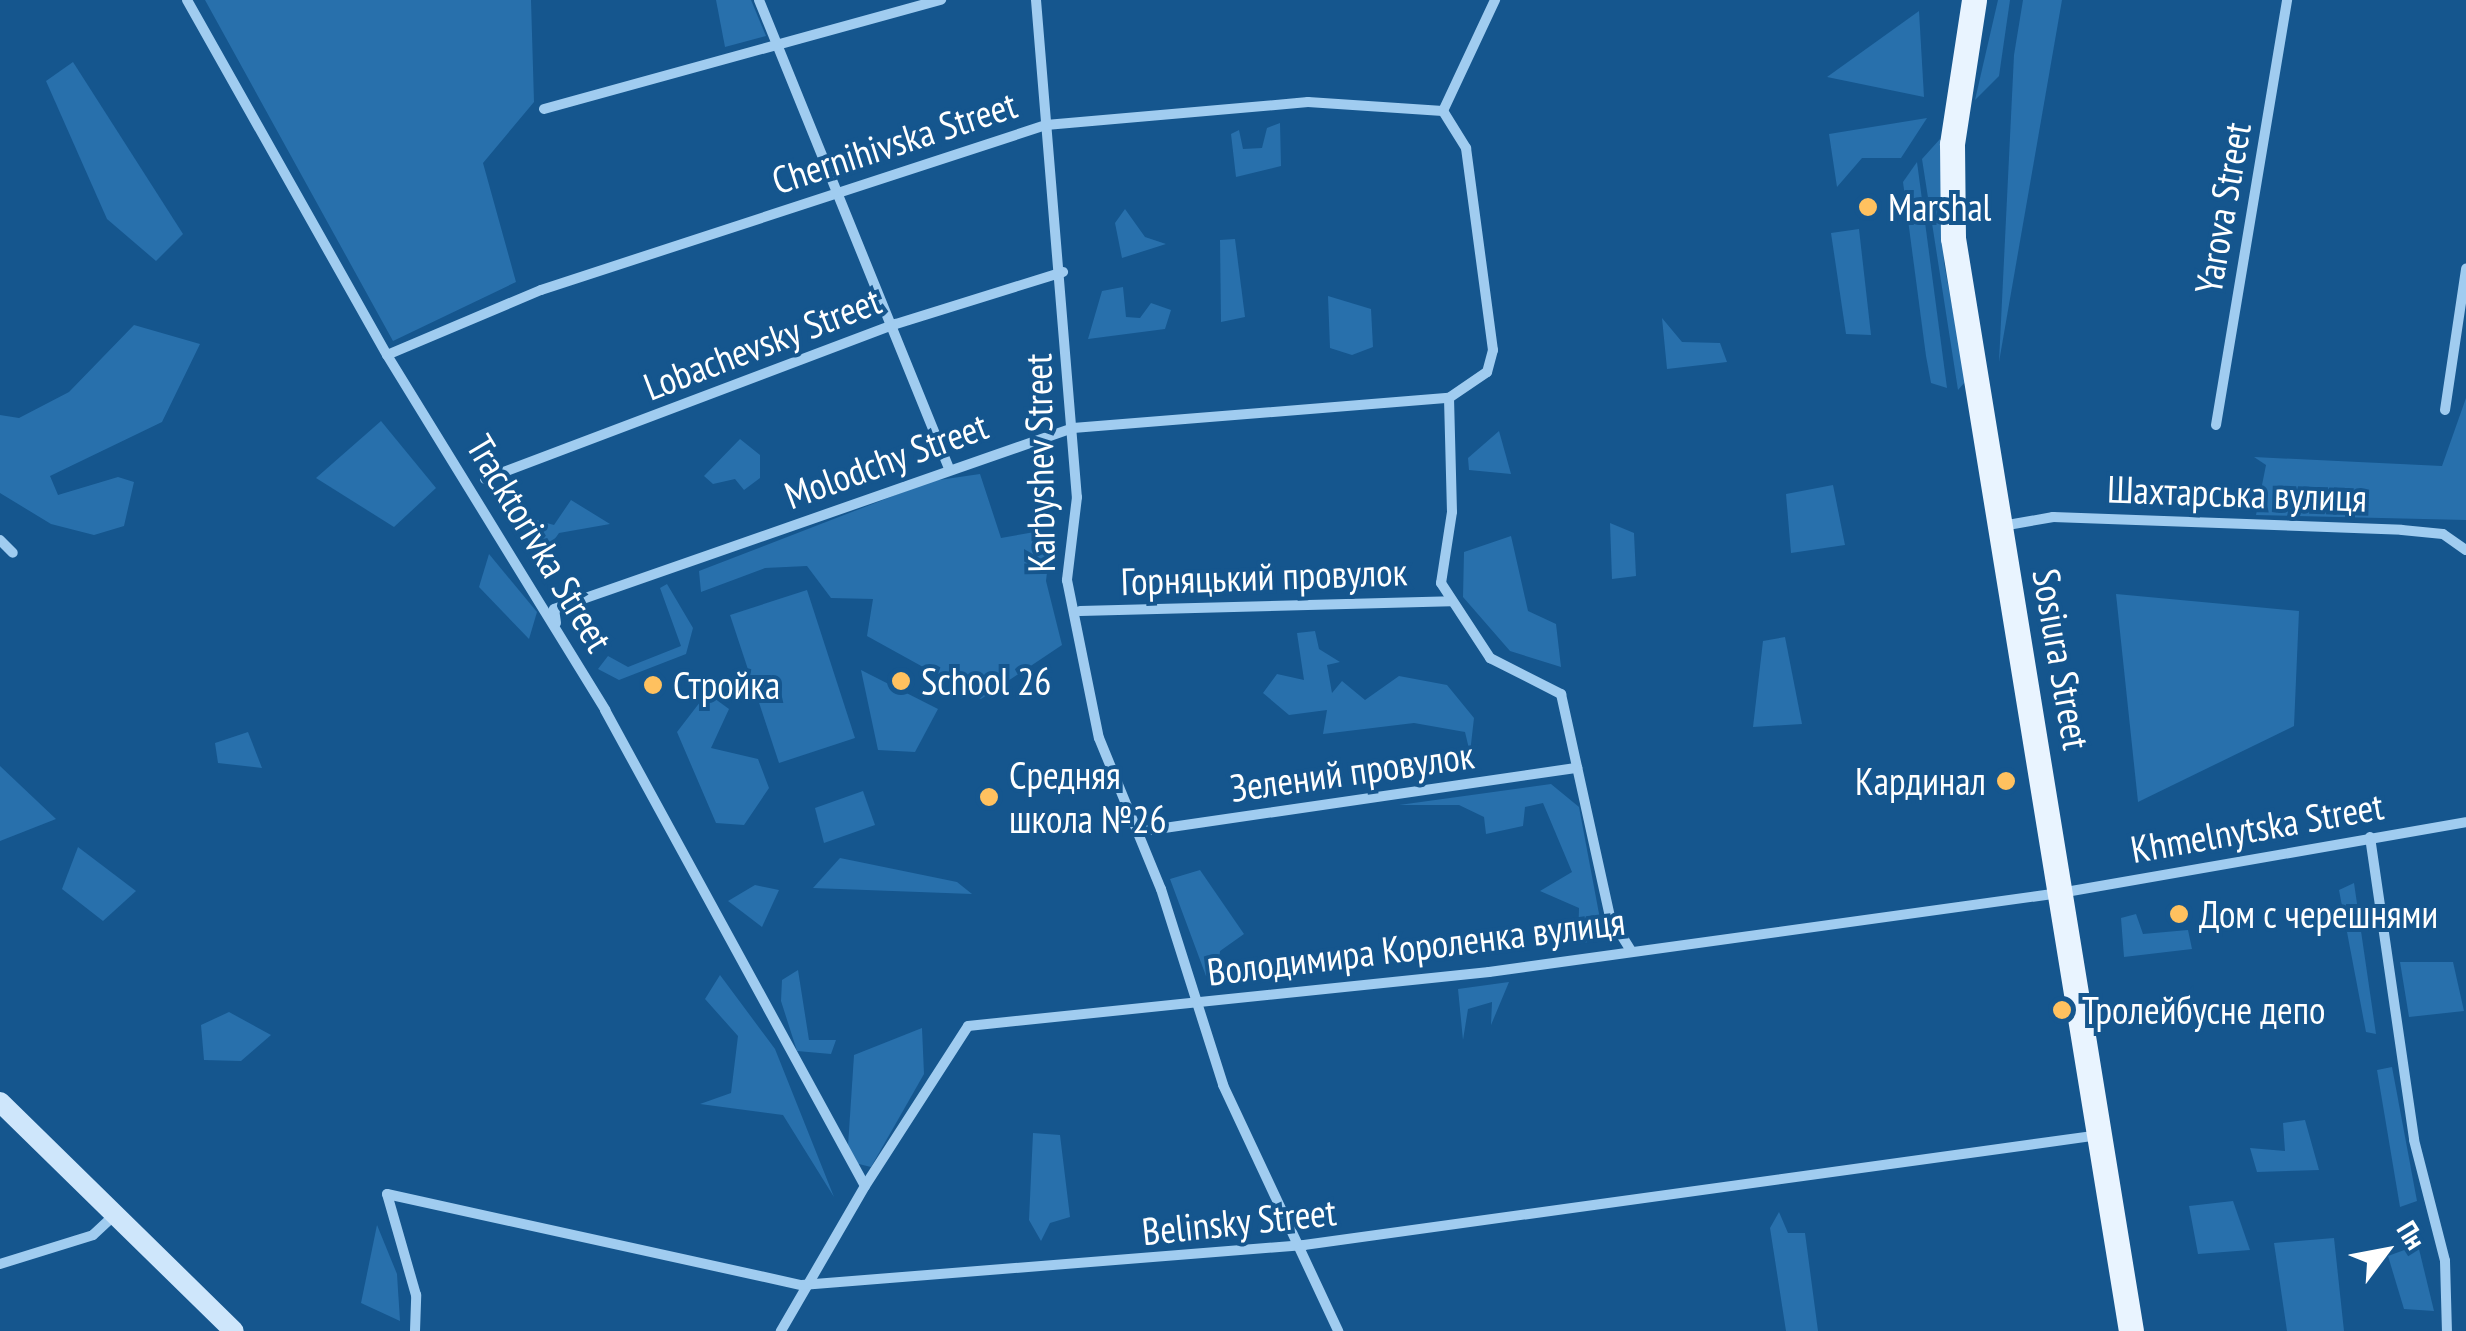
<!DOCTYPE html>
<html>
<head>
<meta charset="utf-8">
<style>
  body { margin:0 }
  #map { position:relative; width:2466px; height:1331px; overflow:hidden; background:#15568e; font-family:"PT Sans Narrow",sans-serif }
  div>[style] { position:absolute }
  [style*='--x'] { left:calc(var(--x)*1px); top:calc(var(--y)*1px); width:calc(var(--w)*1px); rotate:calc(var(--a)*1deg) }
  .green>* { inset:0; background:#2870ac }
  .minor>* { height:10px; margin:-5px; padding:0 5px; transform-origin:5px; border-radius:5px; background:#a0ccf0 }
  .secondary>* { height:20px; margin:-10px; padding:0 10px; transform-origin:10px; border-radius:10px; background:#cee6fb }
  .primary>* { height:25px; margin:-12.5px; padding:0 12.5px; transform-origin:12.5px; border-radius:12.5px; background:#e9f4ff }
  .dots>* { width:28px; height:28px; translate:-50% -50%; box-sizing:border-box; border:5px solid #15568e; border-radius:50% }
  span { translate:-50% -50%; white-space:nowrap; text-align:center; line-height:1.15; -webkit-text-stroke:8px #15568e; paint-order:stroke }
  .street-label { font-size:38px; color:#fff }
  .poi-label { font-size:38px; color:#fff }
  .left { translate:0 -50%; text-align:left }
  .right { translate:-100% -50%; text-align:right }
  .north { position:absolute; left:2336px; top:1201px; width:100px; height:100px; -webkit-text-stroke:8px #15568e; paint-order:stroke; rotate:58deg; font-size:28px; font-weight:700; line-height:40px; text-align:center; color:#fff }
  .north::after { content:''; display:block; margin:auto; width:35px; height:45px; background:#fff; clip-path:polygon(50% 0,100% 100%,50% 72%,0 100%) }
</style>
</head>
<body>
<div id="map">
  <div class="green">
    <i style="clip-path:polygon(205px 0,531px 0,534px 102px,483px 163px,516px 282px,393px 341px)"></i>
    <i style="clip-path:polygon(716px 0,751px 0,766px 36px,725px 47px)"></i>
    <i style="clip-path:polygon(1998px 0,2010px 0,1999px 76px,1975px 100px)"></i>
    <i style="clip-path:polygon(2023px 0,2062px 0,1999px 362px,2014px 55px)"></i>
    <i style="clip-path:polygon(1919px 11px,1924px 97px,1827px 77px)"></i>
    <i style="clip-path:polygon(73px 62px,183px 234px,156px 261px,107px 219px,46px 81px)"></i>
    <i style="clip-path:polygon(1927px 118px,1901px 158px,1862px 158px,1837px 187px,1829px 134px)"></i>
    <i style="clip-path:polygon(1280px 123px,1281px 166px,1236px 177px,1231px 134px,1239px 130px,1243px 149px,1262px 148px,1267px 128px)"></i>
    <i style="clip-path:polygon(1940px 139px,1944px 263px,1966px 381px,1958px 390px,1922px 159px)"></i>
    <i style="clip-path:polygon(1917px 162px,1947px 388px,1931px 383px,1926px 356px,1903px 182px)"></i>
    <i style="clip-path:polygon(1125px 209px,1145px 237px,1166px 244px,1122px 258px,1115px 223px)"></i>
    <i style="clip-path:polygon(1859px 229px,1871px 335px,1846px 334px,1831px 233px)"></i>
    <i style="clip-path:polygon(1235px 239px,1245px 317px,1221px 322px,1220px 240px)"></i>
    <i style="clip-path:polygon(1123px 287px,1126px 317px,1140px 318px,1151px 303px,1171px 310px,1165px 329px,1088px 339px,1102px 291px)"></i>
    <i style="clip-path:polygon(1328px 296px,1371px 309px,1373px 347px,1352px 355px,1330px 348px)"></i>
    <i style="clip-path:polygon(1662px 318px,1682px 342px,1720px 343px,1727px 362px,1667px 369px)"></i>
    <i style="clip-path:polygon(134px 325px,200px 344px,162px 422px,50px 476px,58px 495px,118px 477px,134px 482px,124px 526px,94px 535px,51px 524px,0 493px,0 415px,19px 418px,69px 392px)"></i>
    <i style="clip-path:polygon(2466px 398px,2466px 520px,2256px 515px,2266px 465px,2254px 457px,2442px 466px)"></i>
    <i style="clip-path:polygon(381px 421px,436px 488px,394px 527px,316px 478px)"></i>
    <i style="clip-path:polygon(1499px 431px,1511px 474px,1469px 470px,1468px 458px)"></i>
    <i style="clip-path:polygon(740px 439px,760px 455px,760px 478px,744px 490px,735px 479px,713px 484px,704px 476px)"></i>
    <i style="clip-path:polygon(980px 474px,1001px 538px,1052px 529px,1046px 581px,1062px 645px,981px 699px,867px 636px,873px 599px,831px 598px,807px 566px,765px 568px,701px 592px,699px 571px,932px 481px)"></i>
    <i style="clip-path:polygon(1833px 485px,1845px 545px,1791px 553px,1786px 494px)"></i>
    <i style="clip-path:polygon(571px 500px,610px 524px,559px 533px,549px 547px,553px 573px,530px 551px,518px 515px,554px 525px)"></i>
    <i style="clip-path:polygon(1610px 523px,1634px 533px,1636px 576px,1612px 579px)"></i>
    <i style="clip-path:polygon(1511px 536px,1528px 611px,1556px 624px,1561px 667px,1510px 651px,1463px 597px,1464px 552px)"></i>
    <i style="clip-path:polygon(489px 554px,537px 612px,529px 639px,479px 587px)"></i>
    <i style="clip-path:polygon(667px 584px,693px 628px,686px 654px,619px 680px,598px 669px,608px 656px,628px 667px,681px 646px,660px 588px)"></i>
    <i style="clip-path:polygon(807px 590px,855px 738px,779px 763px,730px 615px)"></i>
    <i style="clip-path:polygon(2116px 594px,2299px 611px,2294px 726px,2138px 802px)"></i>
    <i style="clip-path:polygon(1315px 631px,1319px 649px,1340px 662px,1327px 665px,1332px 693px,1342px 681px,1365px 700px,1399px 676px,1447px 685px,1474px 718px,1470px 753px,1465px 732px,1414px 723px,1323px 734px,1327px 710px,1289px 715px,1263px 693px,1277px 674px,1304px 680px,1297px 633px)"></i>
    <i style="clip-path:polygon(1785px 637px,1802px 724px,1753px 727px,1763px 641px)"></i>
    <i style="clip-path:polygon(861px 670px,938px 709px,915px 752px,878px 750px)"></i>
    <i style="clip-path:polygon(707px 693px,729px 709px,711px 748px,758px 759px,769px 788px,744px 825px,716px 823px,677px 732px)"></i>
    <i style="clip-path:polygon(248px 732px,262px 768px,218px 763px,215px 743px)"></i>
    <i style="clip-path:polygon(0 766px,56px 819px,0 841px)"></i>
    <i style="clip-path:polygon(1551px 784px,1579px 807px,1600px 919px,1613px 938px,1578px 944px,1579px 908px,1540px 891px,1572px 872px,1543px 803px,1525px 807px,1523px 826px,1486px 834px,1484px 817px,1459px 805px,1399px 805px)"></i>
    <i style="clip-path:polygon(863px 791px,875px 825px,824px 843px,815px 808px)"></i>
    <i style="clip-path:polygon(78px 847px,136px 891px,103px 921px,62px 889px)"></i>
    <i style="clip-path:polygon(840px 858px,957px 882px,972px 894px,813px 888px)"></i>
    <i style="clip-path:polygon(1200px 870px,1244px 934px,1220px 951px,1218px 976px,1206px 976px,1170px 879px)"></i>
    <i style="clip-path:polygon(2354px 883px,2376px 1034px,2366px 1032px,2339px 890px)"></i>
    <i style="clip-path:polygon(755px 885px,779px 890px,762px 927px,728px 901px)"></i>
    <i style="clip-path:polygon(2136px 914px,2143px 934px,2188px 930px,2192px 949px,2124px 957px,2121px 918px)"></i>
    <i style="clip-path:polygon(2400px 962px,2453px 962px,2464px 1011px,2409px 1017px)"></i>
    <i style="clip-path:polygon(798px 970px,809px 1040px,836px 1040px,831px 1054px,797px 1051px,781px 1001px,782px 980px)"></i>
    <i style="clip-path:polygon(720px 975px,775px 1049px,834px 1197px,783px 1115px,700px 1104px,731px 1093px,738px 1036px,705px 999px)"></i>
    <i style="clip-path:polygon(1509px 982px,1491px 1025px,1492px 1002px,1468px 1009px,1463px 1040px,1458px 989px)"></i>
    <i style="clip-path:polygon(229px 1012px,271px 1035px,241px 1061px,204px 1060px,201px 1025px)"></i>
    <i style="clip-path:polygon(922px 1028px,924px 1074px,871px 1167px,847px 1161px,854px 1055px)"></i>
    <i style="clip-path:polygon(2392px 1067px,2417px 1201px,2400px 1207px,2377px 1070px)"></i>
    <i style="clip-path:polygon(2305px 1120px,2319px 1170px,2257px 1172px,2250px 1148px,2285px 1151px,2283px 1123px)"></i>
    <i style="clip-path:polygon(1033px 1133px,1060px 1135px,1070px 1217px,1050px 1223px,1041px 1241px,1029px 1220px)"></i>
    <i style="clip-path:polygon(2233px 1201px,2250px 1250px,2198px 1254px,2189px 1206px)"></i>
    <i style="clip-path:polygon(1779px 1212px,1788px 1233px,1805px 1233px,1818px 1331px,1786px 1331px,1770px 1228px)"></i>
    <i style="clip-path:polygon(377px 1225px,397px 1274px,400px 1321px,361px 1303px)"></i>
    <i style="clip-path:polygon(2334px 1238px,2344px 1331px,2287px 1331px,2274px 1243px)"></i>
    <i style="clip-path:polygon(2418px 1245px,2434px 1311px,2404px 1309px,2388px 1256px)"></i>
  </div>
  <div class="minor">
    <i style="--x:187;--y:0;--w:407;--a:60.6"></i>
    <i style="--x:387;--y:355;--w:417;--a:58.4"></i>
    <i style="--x:605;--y:710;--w:542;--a:61.36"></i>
    <i style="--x:865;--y:1186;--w:168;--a:120.1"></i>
    <i style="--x:759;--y:0;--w:503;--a:67.92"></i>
    <i style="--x:1036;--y:0;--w:499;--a:85.3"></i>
    <i style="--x:1077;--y:497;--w:84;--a:96.9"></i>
    <i style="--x:1067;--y:580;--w:161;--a:78.6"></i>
    <i style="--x:1099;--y:738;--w:163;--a:67.7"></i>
    <i style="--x:1161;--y:889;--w:206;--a:72.4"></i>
    <i style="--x:1223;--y:1085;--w:272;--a:64.9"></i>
    <i style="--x:544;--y:109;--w:412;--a:-15.4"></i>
    <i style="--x:1443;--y:111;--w:44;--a:58.1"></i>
    <i style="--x:1466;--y:148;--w:204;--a:82.4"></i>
    <i style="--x:1493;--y:350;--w:23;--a:105"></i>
    <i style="--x:1487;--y:372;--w:46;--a:145.6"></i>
    <i style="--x:1449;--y:398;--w:114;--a:88.5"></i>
    <i style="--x:1452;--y:512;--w:72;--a:98.8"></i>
    <i style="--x:1441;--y:583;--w:90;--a:56.8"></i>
    <i style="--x:1490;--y:658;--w:80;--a:26.9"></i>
    <i style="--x:1561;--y:694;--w:228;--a:77.6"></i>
    <i style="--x:1610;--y:917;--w:39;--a:58"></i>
    <i style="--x:1443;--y:111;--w:123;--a:-64.9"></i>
    <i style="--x:387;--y:355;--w:167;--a:-22.9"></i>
    <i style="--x:541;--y:290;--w:531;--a:-18.09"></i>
    <i style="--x:1046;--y:125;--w:263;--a:-5"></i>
    <i style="--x:1308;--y:102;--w:135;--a:3.8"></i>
    <i style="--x:2445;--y:410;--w:143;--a:-81.5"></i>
    <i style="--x:2216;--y:425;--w:431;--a:-80.5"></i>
    <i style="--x:485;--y:479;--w:439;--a:-20.7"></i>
    <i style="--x:896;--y:324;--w:175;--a:-17.3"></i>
    <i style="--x:2002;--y:526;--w:52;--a:-10"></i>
    <i style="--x:2053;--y:517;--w:349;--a:2.1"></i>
    <i style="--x:2402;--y:530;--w:41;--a:5.6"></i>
    <i style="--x:2443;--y:534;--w:28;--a:35"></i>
    <i style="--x:0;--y:540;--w:18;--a:45"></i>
    <i style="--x:1080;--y:611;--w:371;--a:-1.5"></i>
    <i style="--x:556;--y:623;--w:14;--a:-98"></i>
    <i style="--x:554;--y:609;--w:550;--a:-19.23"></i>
    <i style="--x:1073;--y:428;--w:377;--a:-4.6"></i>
    <i style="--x:1137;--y:832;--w:445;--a:-8.3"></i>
    <i style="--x:2370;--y:837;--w:306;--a:81.7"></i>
    <i style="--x:2414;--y:1140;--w:125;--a:75.6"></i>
    <i style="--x:2445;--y:1261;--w:70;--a:88.4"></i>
    <i style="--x:865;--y:1186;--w:190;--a:-57.2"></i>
    <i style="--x:968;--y:1026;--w:524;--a:-5.92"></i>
    <i style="--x:1489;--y:972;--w:576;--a:-7.88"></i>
    <i style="--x:2060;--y:893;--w:412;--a:-9.9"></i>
    <i style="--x:0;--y:1264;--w:97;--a:-17.3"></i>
    <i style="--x:93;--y:1235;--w:26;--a:-43"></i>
    <i style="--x:415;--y:1331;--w:36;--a:-88"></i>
    <i style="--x:416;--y:1295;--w:105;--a:-106"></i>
    <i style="--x:387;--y:1194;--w:425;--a:12.4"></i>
    <i style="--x:802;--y:1285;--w:504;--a:-4.56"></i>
    <i style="--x:1304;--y:1245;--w:804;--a:-7.87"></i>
  </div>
  <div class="secondary">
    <i style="--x:0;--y:1102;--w:327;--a:44.4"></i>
  </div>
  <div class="primary">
    <i style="--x:1974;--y:0;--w:146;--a:98.7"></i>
    <i style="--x:1952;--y:144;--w:94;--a:89.4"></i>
    <i style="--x:1953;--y:238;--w:1107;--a:80.75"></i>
  </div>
  <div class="dots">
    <i style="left:1868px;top:207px;background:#ffc15f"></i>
    <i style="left:901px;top:681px;background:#ffc15f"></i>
    <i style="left:653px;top:685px;background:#ffc15f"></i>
    <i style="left:2006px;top:781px;background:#ffc15f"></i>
    <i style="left:989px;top:797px;background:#ffc15f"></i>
    <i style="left:2179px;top:914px;background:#ffc15f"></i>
    <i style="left:2062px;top:1010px;background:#ffc15f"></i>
  </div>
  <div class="street-label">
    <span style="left:894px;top:142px;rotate:-18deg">Chernihivska Street</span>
    <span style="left:2222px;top:208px;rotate:-80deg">Yarova Street</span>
    <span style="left:762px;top:343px;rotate:-21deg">Lobachevsky Street</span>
    <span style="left:886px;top:460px;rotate:-20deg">Molodchy Street</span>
    <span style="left:1039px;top:463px;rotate:-91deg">Karbyshev Street</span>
    <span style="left:2237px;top:493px;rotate:2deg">Шахтарська вулиця</span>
    <span style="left:540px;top:543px;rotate:59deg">Tracktorivka Street</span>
    <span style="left:1264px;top:576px;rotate:-2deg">Горняцький провулок</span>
    <span style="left:2062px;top:659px;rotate:80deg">Sosiura Street</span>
    <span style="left:1352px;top:771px;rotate:-8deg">Зелений провулок</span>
    <span style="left:2257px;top:827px;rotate:-10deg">Khmelnytska Street</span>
    <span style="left:1416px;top:946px;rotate:-7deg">Володимира Короленка вулиця</span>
    <span style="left:1239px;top:1221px;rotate:-6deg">Belinsky Street</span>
  </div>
  <div class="poi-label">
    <span class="left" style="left:1888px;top:207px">Marshal</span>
    <span class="left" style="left:921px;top:681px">School 26</span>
    <span class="left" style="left:673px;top:685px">Стройка</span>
    <span class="left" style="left:1009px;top:797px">Средняя<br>школа №26</span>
    <span class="right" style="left:1986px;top:781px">Кардинал</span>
    <span class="left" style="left:2199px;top:914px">Дом с черешнями</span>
    <span class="left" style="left:2082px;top:1010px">Тролейбусне депо</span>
  </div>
  <div class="north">Пн</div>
</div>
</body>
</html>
